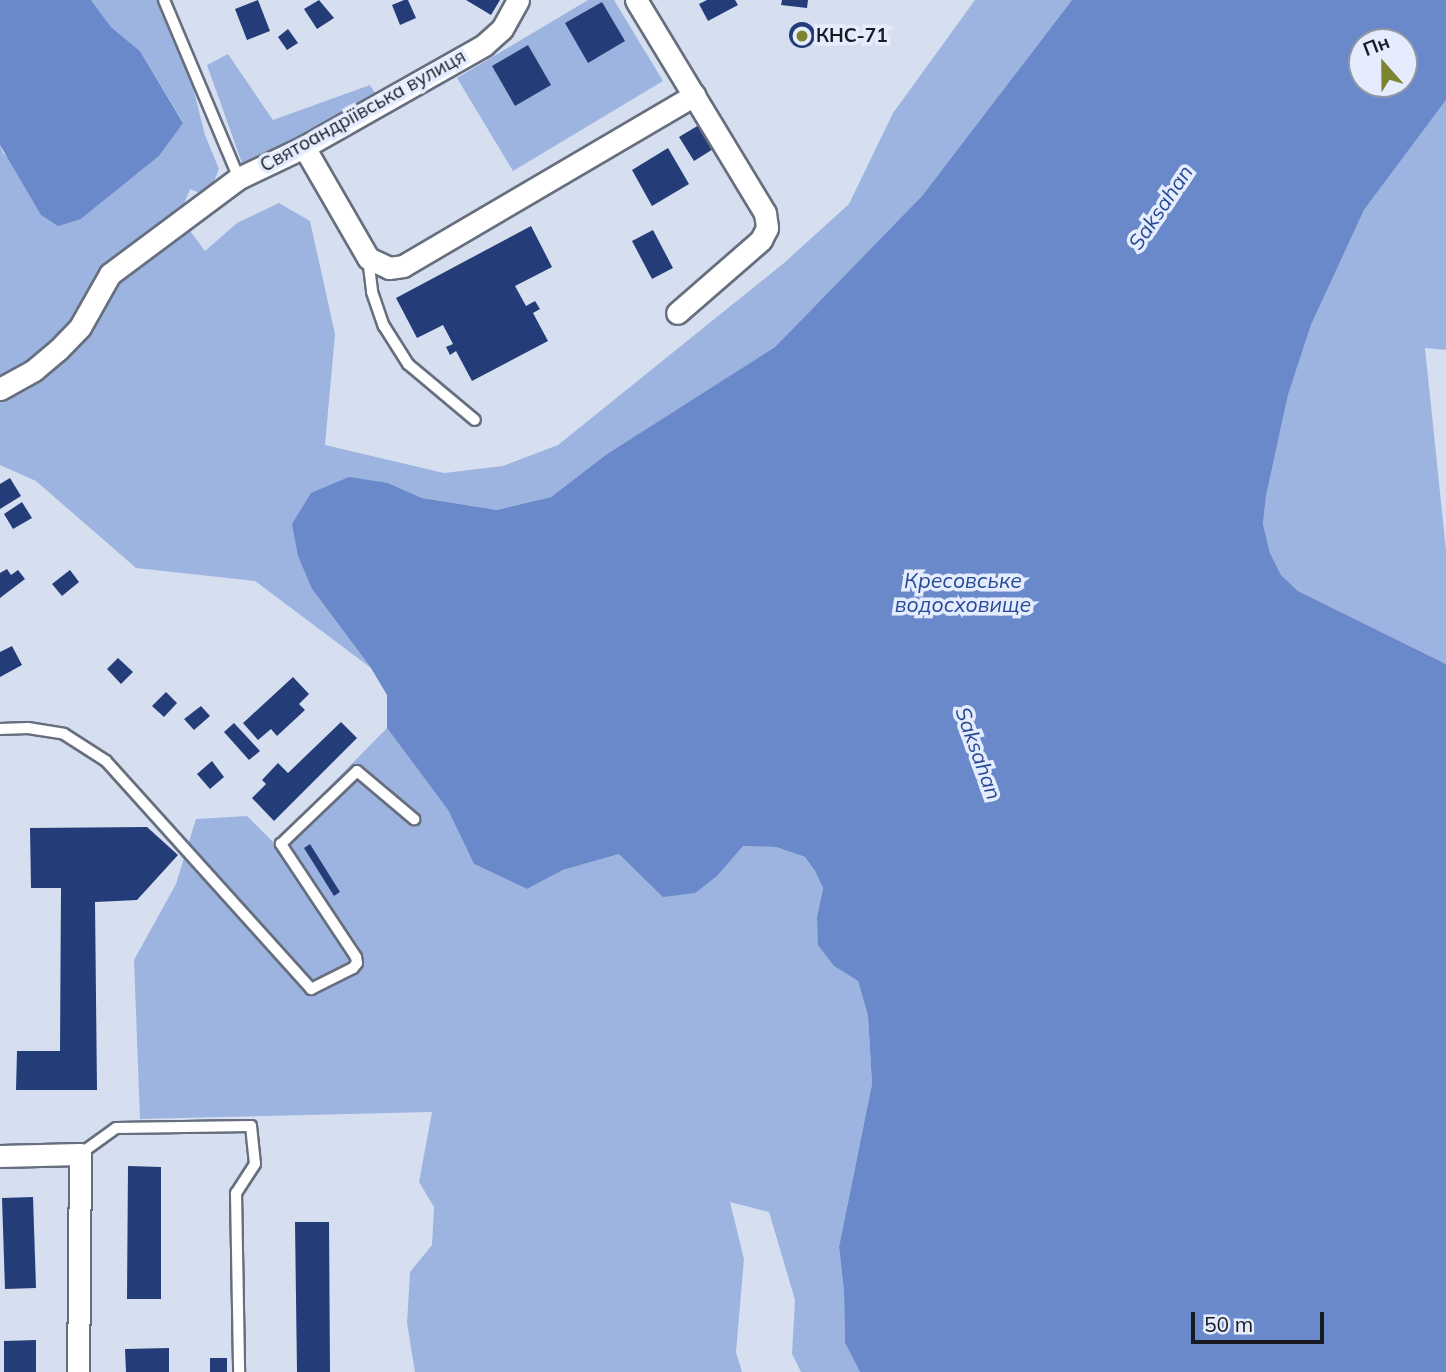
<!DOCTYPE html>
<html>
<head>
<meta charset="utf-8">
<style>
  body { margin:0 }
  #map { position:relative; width:1446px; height:1372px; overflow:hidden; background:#d6dff0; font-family:Mulish,sans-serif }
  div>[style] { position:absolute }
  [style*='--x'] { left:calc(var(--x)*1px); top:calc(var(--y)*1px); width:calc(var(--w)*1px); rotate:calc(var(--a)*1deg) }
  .green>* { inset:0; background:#9eb4e0 }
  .water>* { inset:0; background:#6989ca }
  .building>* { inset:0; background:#243d78 }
  .round { border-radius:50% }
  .roads { filter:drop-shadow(2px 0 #676f7e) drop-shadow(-2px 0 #676f7e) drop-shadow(0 2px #676f7e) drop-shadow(0 -2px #676f7e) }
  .lane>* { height:10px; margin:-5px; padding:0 5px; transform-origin:5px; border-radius:5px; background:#fff }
  .street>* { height:21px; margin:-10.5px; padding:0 10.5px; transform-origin:10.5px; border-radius:10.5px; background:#fff }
  .dots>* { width:19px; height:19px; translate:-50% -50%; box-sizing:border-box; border:4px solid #e4ecfe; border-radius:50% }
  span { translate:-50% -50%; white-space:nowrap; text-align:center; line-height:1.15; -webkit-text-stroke:7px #e4ecfe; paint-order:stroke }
  .poi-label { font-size:19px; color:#181b21; font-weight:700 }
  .left { translate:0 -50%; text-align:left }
  .street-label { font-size:19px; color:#181b21 }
  .water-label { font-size:21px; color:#284998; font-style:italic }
  .north { position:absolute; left:1348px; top:28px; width:70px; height:70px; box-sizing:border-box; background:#e4ecfe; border:2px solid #9298a6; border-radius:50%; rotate:339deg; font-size:19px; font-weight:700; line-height:28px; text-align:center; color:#181b21 }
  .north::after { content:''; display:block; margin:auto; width:24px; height:32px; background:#7c842f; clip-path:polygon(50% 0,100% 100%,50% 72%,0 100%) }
  .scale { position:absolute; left:1191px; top:1312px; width:133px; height:32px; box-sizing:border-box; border:4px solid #181b21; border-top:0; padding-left:9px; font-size:21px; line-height:24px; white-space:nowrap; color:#181b21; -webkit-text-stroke:5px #e4ecfe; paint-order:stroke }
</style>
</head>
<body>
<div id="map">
  <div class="green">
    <i style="clip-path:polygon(91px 0,171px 0,205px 135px,219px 169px,208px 196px,190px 189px,179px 216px,205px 251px,237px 223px,279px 203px,310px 221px,335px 334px,325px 445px,444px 473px,503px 466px,558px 445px,784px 263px,849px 204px,893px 113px,975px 0,1072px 0,922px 196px,775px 347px,607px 454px,551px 497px,497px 510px,422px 498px,388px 483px,312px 589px,371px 668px,255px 581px,136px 568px,36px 481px,0 465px,0 145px,3px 153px,81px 219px,159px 156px,183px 122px,140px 51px,111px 27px)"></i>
    <i style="clip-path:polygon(588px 0,614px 0,663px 81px,513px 171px,457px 78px)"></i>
    <i style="clip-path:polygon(228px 54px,273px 120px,370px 85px,376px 95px,243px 166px,207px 65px)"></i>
    <i style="clip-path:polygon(1446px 100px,1446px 350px,1425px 348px,1446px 550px,1446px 664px,1298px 591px,1281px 575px,1270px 553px,1263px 524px,1266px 496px,1288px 395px,1311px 325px,1364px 210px)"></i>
    <i style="clip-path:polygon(387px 728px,448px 810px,474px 864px,527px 889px,563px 870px,619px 854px,717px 876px,742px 846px,776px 847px,805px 857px,815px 871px,823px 888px,817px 917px,834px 966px,858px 981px,868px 1016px,872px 1084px,839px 1247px,844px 1291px,845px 1343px,860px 1372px,801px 1372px,792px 1354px,795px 1300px,769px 1212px,730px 1202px,744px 1259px,736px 1352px,742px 1372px,415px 1372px,407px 1323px,410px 1272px,432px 1245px,434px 1207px,419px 1182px,432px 1112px,140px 1119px,134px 960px,176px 884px,196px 819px,247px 816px,274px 843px)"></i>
  </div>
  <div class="water">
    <i style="clip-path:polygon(0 0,91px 0,111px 27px,140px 51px,183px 123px,159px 156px,81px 219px,58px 226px,41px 215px,0 145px)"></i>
    <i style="clip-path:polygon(evenodd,1072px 0,1446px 0,1446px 100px,1364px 210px,1311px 325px,1288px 395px,1266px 496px,1263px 524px,1270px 553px,1281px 575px,1298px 591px,1446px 664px,1446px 1372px,860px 1372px,845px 1343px,844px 1291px,839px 1247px,872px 1084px,868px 1016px,858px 981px,834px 966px,818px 945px,817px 917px,823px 888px,815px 871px,805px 857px,776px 847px,743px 846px,717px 876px,695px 893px,663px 897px,619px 854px,563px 870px,527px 889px,474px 864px,448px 810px,387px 728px,387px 695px,371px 668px,312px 589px,298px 556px,292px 524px,311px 493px,349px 477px,388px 483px,422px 498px,497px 510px,551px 497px,607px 454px,775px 347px,922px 196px,1072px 0,1404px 42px,1404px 84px,1362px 84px,1362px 42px,1404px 42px)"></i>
  </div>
  <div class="building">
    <i style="clip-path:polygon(258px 0,270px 31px,247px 40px,235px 9px)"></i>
    <i style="clip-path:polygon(319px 0,334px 18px,317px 29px,304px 9px)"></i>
    <i style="clip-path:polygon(404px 0,408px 0,416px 18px,400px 25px,392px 5px)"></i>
    <i style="clip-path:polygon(466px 0,500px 0,491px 15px)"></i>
    <i style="clip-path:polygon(707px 0,735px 0,738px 5px,708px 21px,699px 4px)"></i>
    <i style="clip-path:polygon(782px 0,808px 0,807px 8px,781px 5px)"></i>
    <i style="clip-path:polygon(602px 2px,625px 41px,588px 63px,565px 23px)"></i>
    <i class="round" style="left:789px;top:22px;width:26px;height:26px"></i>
    <i style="clip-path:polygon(288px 29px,298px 43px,287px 50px,278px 37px)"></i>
    <i style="clip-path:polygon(528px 45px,551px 85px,515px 106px,492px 66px)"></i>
    <i style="clip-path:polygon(704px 122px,718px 146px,694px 161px,679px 137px)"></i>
    <i style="clip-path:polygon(668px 148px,689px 184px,652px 206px,632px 170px)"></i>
    <i style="clip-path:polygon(531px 226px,552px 267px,515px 286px,526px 306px,535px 301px,540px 309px,533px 313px,548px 341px,472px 381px,456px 351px,450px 355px,446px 347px,453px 344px,443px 325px,417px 338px,396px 298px)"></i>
    <i style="clip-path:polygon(653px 230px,673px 268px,652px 279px,632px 241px)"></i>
    <i style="clip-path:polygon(10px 478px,21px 496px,0 509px,0 484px)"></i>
    <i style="clip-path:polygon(22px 502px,32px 518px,13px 529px,4px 514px)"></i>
    <i style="clip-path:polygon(7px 569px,11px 575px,18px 570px,25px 579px,0 598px,0 573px)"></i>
    <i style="clip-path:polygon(70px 570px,79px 582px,62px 596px,52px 584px)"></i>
    <i style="clip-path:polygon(12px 646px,22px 665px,0 677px,0 652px)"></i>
    <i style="clip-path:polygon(118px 658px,133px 672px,121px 684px,107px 669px)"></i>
    <i style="clip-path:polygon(293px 677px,309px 694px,299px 704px,305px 710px,277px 736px,271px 729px,258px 740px,243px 723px)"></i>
    <i style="clip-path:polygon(166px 692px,177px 703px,164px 717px,152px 706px)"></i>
    <i style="clip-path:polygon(201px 706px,210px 716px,194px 730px,184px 719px)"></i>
    <i style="clip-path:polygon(341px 722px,357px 738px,274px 821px,252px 798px,266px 784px,262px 780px,278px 763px,288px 773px)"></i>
    <i style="clip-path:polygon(234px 723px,260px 751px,249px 760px,224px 732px)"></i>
    <i style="clip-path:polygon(212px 761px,224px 777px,210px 789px,197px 774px)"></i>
    <i style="clip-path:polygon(147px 827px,178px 855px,137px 900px,95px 902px,97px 1090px,16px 1090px,17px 1051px,60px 1051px,61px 888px,31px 888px,30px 828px)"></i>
    <i style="clip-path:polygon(310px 844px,340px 892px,334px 896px,304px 848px)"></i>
    <i style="clip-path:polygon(128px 1166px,161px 1167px,161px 1299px,127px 1299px)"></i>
    <i style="clip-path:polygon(33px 1197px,36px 1288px,5px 1289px,2px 1198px)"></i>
    <i style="clip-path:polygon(295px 1222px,329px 1222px,330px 1372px,297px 1372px)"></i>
    <i style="clip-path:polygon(36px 1340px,36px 1372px,4px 1372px,4px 1341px)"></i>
    <i style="clip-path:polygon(169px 1348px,169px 1372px,126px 1372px,125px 1349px)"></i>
    <i style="clip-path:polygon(210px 1358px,227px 1358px,227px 1372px,210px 1372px)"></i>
  </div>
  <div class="roads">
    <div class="lane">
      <i style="--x:164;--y:0;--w:193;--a:67.2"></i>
      <i style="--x:368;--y:258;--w:34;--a:83"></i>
      <i style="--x:372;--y:292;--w:36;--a:71"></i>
      <i style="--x:384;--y:326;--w:45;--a:57.7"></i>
      <i style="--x:408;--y:364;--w:87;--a:39.9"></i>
      <i style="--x:0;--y:729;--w:28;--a:-2"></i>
      <i style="--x:28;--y:728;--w:36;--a:9"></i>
      <i style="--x:64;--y:734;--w:50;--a:32.7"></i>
      <i style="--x:106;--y:761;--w:307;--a:48"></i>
      <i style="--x:311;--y:989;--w:47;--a:-26.6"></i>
      <i style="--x:353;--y:968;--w:6;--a:-51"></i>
      <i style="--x:357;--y:963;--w:6;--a:-99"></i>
      <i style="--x:356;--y:957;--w:136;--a:-123.6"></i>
      <i style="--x:281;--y:844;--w:105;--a:-43.8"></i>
      <i style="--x:357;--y:771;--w:75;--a:40.1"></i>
      <i style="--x:80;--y:1154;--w:44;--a:-35.8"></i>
      <i style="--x:116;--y:1128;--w:135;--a:-0.8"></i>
      <i style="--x:251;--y:1126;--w:38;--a:84"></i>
      <i style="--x:255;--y:1164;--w:35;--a:123"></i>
      <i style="--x:236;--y:1193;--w:179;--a:89"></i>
    </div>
    <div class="street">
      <i style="--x:636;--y:0;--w:249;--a:58.8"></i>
      <i style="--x:765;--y:213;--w:15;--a:82"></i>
      <i style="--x:767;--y:228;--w:13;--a:117"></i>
      <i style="--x:761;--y:240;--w:111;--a:139"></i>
      <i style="--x:304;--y:147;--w:128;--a:60"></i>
      <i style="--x:368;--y:258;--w:23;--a:25"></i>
      <i style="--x:389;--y:268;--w:14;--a:-8"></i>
      <i style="--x:403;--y:266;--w:338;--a:-30.4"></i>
      <i style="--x:0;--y:389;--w:39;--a:-29"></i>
      <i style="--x:34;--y:370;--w:31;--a:-40"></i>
      <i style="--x:58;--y:350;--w:32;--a:-46"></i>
      <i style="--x:80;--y:327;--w:61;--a:-60.5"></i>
      <i style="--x:110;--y:274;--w:161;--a:-36.7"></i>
      <i style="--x:239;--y:178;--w:72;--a:-25.5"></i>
      <i style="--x:304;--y:147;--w:207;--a:-29.5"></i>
      <i style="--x:484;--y:45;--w:24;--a:-42"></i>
      <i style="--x:502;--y:29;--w:33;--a:-61"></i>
      <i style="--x:0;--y:1156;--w:80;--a:-1.4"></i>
      <i style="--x:80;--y:1154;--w:218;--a:90.5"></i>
    </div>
  </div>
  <div class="dots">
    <i style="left:802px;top:36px;background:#7c842f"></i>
  </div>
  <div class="poi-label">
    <span class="left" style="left:816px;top:36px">КНС-71</span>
  </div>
  <div class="street-label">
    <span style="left:363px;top:111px;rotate:-29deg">Святоандріївська вулиця</span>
  </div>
  <div class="water-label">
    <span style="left:1160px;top:207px;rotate:-56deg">Saksahan</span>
    <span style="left:963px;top:592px">Кресовське<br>водосховище</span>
    <span style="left:979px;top:753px;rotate:70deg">Saksahan</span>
  </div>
  <div class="north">Пн</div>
  <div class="scale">50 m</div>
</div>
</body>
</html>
